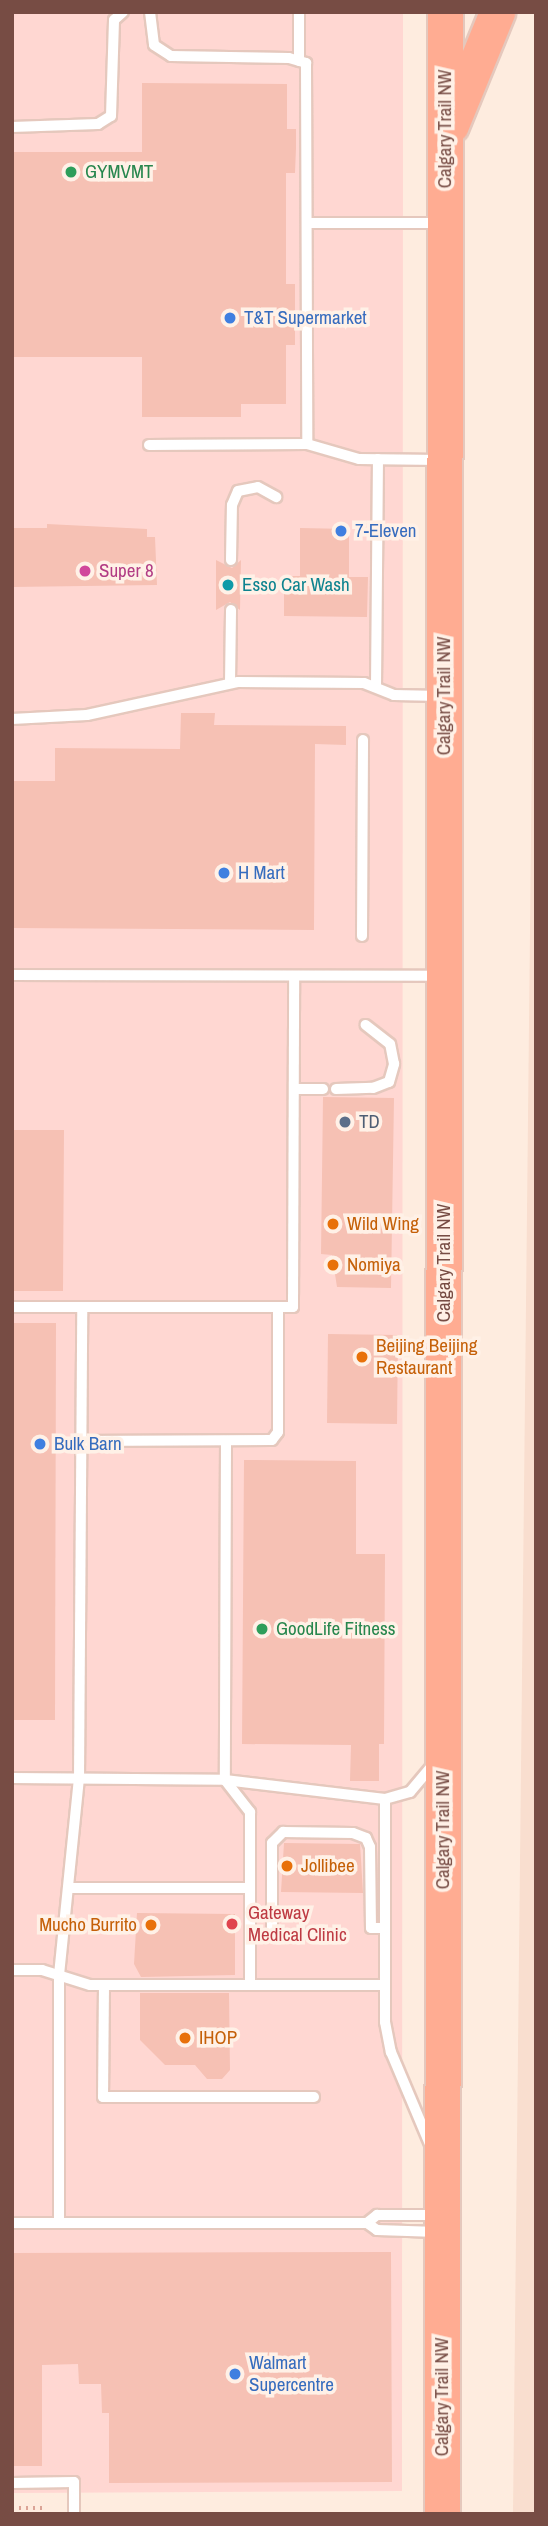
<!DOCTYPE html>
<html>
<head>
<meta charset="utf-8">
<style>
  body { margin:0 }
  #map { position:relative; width:548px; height:2526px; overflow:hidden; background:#feecdf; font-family:"Archivo Narrow",sans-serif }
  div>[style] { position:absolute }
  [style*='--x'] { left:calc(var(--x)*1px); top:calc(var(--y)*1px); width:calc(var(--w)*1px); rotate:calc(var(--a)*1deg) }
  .residential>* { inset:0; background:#f9decf }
  .commercial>* { inset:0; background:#ffd7d2 }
  .building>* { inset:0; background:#f6c1b4 }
  .path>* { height:3.5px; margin-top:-1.75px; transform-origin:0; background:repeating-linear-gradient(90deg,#dba497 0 2px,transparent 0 7px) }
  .roads { filter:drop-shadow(2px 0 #e5c8bd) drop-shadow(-2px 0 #e5c8bd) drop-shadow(0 2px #e5c8bd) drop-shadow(0 -2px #e5c8bd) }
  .service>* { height:10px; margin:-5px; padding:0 5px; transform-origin:5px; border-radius:5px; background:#fff }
  .trunk>* { height:35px; margin:-17.5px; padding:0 17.5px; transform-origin:17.5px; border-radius:17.5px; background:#ffac92 }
  .dots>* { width:19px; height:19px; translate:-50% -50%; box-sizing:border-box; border:4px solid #fff1e7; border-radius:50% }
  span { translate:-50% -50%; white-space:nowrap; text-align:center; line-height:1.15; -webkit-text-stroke:7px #fff1e7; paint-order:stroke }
  .street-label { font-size:19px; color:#774c44 }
  .leisure-label { font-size:19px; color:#27864d }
  .left { translate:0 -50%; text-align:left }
  .shop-label { font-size:19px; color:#366cbe }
  .hotel-label { font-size:19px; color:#b23c85 }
  .culture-label { font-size:19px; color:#0d838f }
  .service-label { font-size:19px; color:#4e5e75 }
  .food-label { font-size:19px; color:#c56008 }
  .right { translate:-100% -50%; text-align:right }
  .health-label { font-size:19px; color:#be3a42 }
  .frame { position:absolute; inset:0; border:14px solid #774c44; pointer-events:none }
</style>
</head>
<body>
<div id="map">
  <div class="residential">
    <i style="clip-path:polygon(534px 560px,536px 2514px,513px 2514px)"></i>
  </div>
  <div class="commercial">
    <i style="clip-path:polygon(12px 12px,403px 12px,402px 2491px,12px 2493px)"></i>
  </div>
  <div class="building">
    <i style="clip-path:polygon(142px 83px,287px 84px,287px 129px,296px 129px,296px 148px,295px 173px,286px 173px,286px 284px,295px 284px,295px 345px,286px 345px,286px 404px,241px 404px,241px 417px,142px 417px,142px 357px,12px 357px,12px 152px,142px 152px)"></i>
    <i style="clip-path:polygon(47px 524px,147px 529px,147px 537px,155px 537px,157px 585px,12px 587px,12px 528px,47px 528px)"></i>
    <i style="clip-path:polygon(300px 528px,349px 529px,349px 577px,368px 577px,367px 617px,284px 616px,284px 576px,300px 576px)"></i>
    <i style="clip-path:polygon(216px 560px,232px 568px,241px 560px,240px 610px,230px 602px,216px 610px)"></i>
    <i style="clip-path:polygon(181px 713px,215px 713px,214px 725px,346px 726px,346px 745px,315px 744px,314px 930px,12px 928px,12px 781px,55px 781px,55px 748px,180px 749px)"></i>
    <i style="clip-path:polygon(323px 1097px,394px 1098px,391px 1288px,337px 1287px,332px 1255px,321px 1254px)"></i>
    <i style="clip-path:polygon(12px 1130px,64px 1130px,63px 1291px,12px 1291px)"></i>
    <i style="clip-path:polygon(12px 1323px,56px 1323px,55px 1720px,12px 1720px)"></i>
    <i style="clip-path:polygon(328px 1334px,398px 1335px,397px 1424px,327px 1423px)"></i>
    <i style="clip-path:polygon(244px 1460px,356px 1461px,356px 1554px,385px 1554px,384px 1744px,379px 1744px,379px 1781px,350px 1781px,351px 1745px,242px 1744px)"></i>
    <i style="clip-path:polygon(284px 1843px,360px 1844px,363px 1893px,281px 1892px)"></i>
    <i style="clip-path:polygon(137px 1913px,235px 1914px,235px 1975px,141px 1977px,134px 1964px)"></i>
    <i style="clip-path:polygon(140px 1993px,229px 1993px,230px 2070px,222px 2079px,207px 2079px,195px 2065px,165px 2065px,140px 2040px)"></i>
    <i style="clip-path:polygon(391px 2252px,392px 2482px,109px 2483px,109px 2413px,102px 2413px,101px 2384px,79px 2384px,78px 2364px,42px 2365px,42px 2466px,12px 2466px,12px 2253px)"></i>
  </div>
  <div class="path">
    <i style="--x:12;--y:2508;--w:33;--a:0"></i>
  </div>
  <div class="roads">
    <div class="service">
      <i style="--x:150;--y:12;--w:33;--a:83"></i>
      <i style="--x:154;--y:45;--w:20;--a:33"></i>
      <i style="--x:171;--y:56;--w:118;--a:1"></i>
      <i style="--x:289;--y:58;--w:18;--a:16"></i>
      <i style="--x:306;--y:63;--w:381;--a:89.8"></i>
      <i style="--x:299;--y:12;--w:49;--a:90"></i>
      <i style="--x:12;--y:127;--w:86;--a:-2"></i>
      <i style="--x:98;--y:124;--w:15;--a:-32"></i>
      <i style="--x:111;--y:116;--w:96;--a:-88.2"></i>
      <i style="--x:114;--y:20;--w:12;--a:-42"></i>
      <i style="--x:308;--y:223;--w:133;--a:0"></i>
      <i style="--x:149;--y:445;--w:158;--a:-0.4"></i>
      <i style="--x:307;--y:444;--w:54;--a:16.1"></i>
      <i style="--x:359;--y:459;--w:82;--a:0.7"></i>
      <i style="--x:231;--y:560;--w:55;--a:-89"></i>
      <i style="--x:232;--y:505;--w:15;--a:-67"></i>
      <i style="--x:238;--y:491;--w:20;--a:-11"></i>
      <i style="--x:258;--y:487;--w:21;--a:29"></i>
      <i style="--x:230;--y:683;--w:73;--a:-89.2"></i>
      <i style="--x:376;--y:686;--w:227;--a:-89.5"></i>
      <i style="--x:12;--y:719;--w:75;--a:-3.1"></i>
      <i style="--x:87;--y:715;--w:155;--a:-12.3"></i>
      <i style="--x:238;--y:682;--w:126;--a:0.5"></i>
      <i style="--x:364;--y:683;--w:32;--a:22"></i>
      <i style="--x:394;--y:695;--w:47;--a:1.2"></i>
      <i style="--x:362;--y:936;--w:196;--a:-89.7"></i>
      <i style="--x:12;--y:975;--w:428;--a:0.1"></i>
      <i style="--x:294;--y:1089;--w:29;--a:0"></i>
      <i style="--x:336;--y:1089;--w:37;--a:-2"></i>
      <i style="--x:373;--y:1088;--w:17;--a:-21"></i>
      <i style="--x:389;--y:1082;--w:19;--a:-74"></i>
      <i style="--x:394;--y:1064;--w:20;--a:-101"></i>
      <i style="--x:390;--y:1044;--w:31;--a:-142"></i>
      <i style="--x:12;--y:1307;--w:281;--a:0"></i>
      <i style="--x:293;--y:1307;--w:331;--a:-89.8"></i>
      <i style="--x:82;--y:1441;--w:190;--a:-0.3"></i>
      <i style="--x:272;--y:1440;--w:10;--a:-53"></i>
      <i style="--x:278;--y:1432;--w:125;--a:-90"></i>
      <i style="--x:226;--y:1442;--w:338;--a:90.2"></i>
      <i style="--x:225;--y:1780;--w:41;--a:52"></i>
      <i style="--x:250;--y:1812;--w:173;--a:90"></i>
      <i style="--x:12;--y:1778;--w:213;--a:0.5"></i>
      <i style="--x:225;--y:1780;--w:161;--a:6.8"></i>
      <i style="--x:385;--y:1799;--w:26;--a:-16"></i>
      <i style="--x:410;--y:1792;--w:34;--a:-50"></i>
      <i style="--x:385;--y:1799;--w:223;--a:90"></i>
      <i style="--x:385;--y:2022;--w:31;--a:79"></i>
      <i style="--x:391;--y:2052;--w:98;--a:67.1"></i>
      <i style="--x:68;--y:1888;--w:182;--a:0"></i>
      <i style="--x:272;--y:1928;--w:85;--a:-90"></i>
      <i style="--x:272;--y:1843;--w:16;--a:-45"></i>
      <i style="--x:283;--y:1832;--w:70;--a:0.8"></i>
      <i style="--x:353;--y:1833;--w:14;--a:21"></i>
      <i style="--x:366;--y:1838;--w:10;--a:66"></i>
      <i style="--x:370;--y:1847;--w:81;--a:89.3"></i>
      <i style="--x:371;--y:1928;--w:14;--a:0"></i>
      <i style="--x:12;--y:1970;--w:30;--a:0"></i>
      <i style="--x:42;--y:1970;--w:50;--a:17.4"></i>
      <i style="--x:90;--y:1985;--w:294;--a:0"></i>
      <i style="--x:104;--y:1985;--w:112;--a:90.5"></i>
      <i style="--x:103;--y:2097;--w:211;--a:0"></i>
      <i style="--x:12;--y:2223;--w:355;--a:0"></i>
      <i style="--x:367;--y:2223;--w:12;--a:35"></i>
      <i style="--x:377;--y:2230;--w:61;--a:1.9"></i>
      <i style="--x:59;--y:2223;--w:248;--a:-90"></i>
      <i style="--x:59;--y:1975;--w:198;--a:-84.2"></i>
      <i style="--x:79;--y:1778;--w:471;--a:-89.6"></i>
      <i style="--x:367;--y:2223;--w:13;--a:-39"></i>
      <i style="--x:377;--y:2215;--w:61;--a:0"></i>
      <i style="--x:12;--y:2483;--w:62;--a:-0.9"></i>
      <i style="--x:74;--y:2482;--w:32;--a:90"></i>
    </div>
    <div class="trunk">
      <i style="--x:451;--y:125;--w:122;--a:-67.8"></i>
      <i style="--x:442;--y:2514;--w:2502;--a:-89.93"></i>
    </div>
  </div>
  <div class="dots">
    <i style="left:71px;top:172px;background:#2e9e5b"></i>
    <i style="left:230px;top:318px;background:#3f7fe0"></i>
    <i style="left:341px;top:531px;background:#3f7fe0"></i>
    <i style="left:85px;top:571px;background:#d1479c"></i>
    <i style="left:228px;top:585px;background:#0f9aa8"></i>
    <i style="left:224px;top:873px;background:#3f7fe0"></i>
    <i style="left:345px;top:1122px;background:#5c6f8a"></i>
    <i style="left:333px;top:1224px;background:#e8710a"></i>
    <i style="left:333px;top:1265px;background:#e8710a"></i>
    <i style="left:362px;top:1357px;background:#e8710a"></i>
    <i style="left:40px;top:1444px;background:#3f7fe0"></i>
    <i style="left:262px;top:1629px;background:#2e9e5b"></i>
    <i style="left:287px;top:1866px;background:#e8710a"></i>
    <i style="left:232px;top:1924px;background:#e0444e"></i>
    <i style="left:151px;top:1925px;background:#e8710a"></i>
    <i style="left:185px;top:2038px;background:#e8710a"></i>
    <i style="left:235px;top:2374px;background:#3f7fe0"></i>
  </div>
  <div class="street-label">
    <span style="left:445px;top:129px;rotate:-90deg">Calgary Trail NW</span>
    <span style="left:444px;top:696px;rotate:-90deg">Calgary Trail NW</span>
    <span style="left:444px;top:1263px;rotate:-90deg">Calgary Trail NW</span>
    <span style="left:443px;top:1830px;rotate:-90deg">Calgary Trail NW</span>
    <span style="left:442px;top:2397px;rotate:-90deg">Calgary Trail NW</span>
  </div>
  <div class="leisure-label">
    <span class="left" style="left:85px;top:172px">GYMVMT</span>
    <span class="left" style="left:276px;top:1629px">GoodLife Fitness</span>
  </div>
  <div class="shop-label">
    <span class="left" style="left:244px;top:318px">T&amp;T Supermarket</span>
    <span class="left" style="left:355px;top:531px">7-Eleven</span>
    <span class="left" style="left:238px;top:873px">H Mart</span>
    <span class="left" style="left:54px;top:1444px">Bulk Barn</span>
    <span class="left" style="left:249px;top:2374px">Walmart<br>Supercentre</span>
  </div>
  <div class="hotel-label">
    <span class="left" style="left:99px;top:571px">Super 8</span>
  </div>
  <div class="culture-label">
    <span class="left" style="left:242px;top:585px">Esso Car Wash</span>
  </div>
  <div class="service-label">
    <span class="left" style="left:359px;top:1122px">TD</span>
  </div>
  <div class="food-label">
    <span class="left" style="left:347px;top:1224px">Wild Wing</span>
    <span class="left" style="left:347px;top:1265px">Nomiya</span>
    <span class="left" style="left:376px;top:1357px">Beijing Beijing<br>Restaurant</span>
    <span class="left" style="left:301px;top:1866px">Jollibee</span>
    <span class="right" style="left:137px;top:1925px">Mucho Burrito</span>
    <span class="left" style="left:199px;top:2038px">IHOP</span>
  </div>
  <div class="health-label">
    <span class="left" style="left:248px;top:1924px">Gateway<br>Medical Clinic</span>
  </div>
  <div class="frame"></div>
</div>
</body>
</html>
